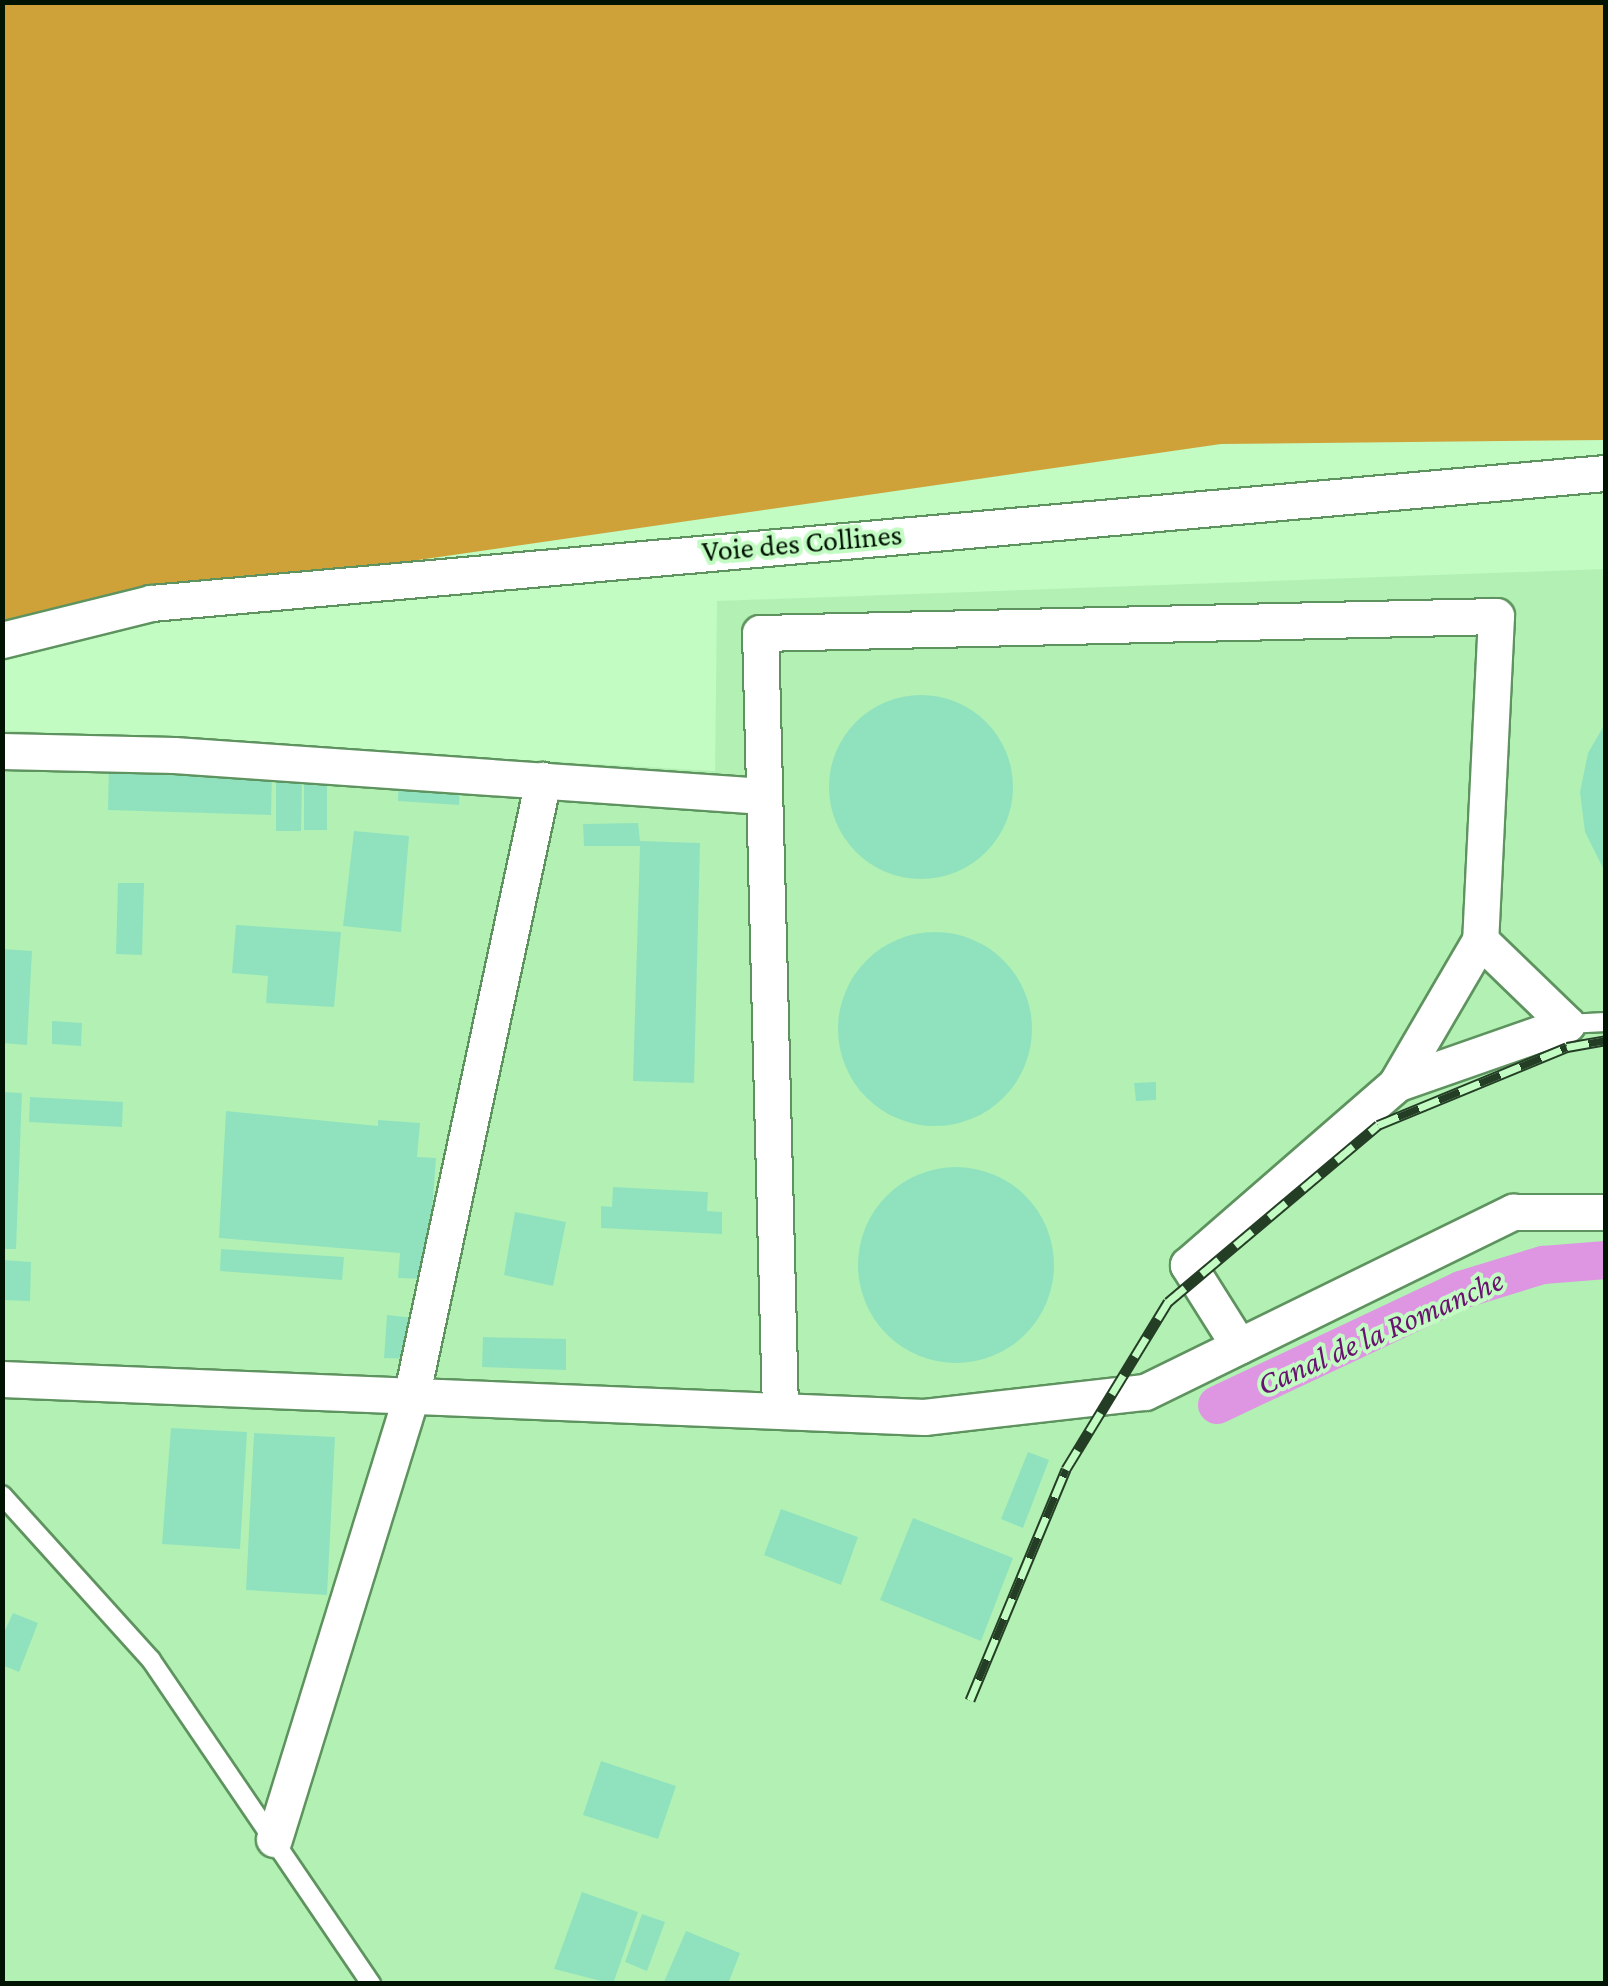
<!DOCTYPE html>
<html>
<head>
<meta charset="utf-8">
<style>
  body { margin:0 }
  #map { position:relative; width:1608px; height:1986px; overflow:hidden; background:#c2fcc3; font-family:"Crimson Pro",serif }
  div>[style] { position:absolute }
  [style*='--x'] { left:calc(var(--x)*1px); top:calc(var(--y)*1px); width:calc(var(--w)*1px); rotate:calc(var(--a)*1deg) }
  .built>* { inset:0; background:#b2f1b3 }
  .forest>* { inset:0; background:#cfa239 }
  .canal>* { height:38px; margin:-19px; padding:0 19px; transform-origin:19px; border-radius:19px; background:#de96e2 }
  .building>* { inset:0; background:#90e2be }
  .round { border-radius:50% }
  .roads { filter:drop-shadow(2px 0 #5e935f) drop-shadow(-2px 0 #5e935f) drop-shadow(0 2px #5e935f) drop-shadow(0 -2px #5e935f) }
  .lane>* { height:18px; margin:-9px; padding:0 9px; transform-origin:9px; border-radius:9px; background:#fff }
  .street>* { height:35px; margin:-17.5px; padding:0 17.5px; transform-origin:17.5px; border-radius:17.5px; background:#fff }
  .rail>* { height:11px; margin-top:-5.5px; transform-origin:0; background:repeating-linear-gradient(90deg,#c2fcc3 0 22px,#243d25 0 44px); box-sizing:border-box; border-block:2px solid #243d25 }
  span { translate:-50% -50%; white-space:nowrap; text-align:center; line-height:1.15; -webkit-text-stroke:8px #c2fcc3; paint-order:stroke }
  .street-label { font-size:30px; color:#011302 }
  .water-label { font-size:32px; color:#691270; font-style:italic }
  .frame { position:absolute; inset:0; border:5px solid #011302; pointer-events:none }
</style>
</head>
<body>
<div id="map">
  <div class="built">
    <i style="clip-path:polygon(1605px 569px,1605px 1983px,3px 1983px,2px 730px,715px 771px,717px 601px)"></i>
  </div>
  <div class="forest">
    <i style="clip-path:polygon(2px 3px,1605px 3px,1605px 440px,1221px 444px,3px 620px)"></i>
  </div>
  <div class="canal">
    <i style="--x:1217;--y:1405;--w:270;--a:-25.2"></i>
    <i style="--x:1461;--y:1290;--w:86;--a:-17"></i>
    <i style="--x:1543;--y:1265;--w:63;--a:-4.5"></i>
  </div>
  <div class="building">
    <i class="round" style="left:829px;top:695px;width:184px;height:184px"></i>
    <i style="clip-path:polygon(1606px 722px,1606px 874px,1585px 832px,1580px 792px,1588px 753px)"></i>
    <i style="clip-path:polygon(109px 764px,272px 769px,271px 815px,108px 810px)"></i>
    <i style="clip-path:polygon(399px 774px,460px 776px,459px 805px,398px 801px)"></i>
    <i style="clip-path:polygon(276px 780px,302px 781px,301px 831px,276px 831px)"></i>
    <i style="clip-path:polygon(304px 782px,327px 782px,327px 830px,304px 830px)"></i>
    <i style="clip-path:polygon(638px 823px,640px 841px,700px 843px,694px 1083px,633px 1081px,640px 846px,584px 846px,583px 824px)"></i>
    <i style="clip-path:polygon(354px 831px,409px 836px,401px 932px,343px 926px)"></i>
    <i style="clip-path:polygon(118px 883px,144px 883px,142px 955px,116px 954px)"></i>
    <i style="clip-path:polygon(236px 925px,341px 932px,334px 1007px,266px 1003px,268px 976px,232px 973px)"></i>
    <i class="round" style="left:838px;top:932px;width:194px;height:194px"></i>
    <i style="clip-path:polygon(2px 949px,32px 951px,27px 1045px,2px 1043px)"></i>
    <i style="clip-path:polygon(52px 1021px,82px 1023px,81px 1046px,52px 1044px)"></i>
    <i style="clip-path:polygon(1156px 1082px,1156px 1100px,1136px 1101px,1134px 1083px)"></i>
    <i style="clip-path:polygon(2px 1092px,22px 1093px,16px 1249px,2px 1249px)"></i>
    <i style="clip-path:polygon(30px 1097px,123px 1102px,122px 1127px,29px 1122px)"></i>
    <i style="clip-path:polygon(226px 1111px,378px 1126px,378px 1120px,420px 1123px,417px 1157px,436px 1158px,427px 1279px,398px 1278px,400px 1253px,219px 1238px)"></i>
    <i class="round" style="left:858px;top:1167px;width:196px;height:196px"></i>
    <i style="clip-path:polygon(613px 1187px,708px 1192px,707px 1211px,722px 1212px,722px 1234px,601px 1228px,601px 1206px,612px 1207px)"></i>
    <i style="clip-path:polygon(515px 1212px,566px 1222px,553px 1286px,504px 1275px)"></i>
    <i style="clip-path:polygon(221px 1249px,344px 1257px,342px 1280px,220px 1271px)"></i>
    <i style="clip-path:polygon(2px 1260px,31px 1262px,30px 1301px,2px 1300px)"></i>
    <i style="clip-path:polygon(387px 1315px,415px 1318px,410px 1359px,384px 1358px)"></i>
    <i style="clip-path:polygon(483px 1337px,566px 1339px,566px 1370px,482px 1367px)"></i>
    <i style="clip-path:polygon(171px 1428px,247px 1432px,240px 1549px,162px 1544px)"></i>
    <i style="clip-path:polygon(254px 1433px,335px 1437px,327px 1595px,246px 1590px)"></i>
    <i style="clip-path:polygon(1028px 1452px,1049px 1460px,1023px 1528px,1001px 1519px)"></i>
    <i style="clip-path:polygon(781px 1509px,858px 1537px,841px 1585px,764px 1555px)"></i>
    <i style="clip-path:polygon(913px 1518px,1013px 1558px,981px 1641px,880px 1600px)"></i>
    <i style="clip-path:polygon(13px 1613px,38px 1623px,19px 1672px,2px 1665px,2px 1637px)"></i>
    <i style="clip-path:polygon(601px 1761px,676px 1786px,658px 1839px,583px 1815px)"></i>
    <i style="clip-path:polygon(582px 1892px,638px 1912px,613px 1984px,554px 1969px)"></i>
    <i style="clip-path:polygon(642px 1914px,665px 1922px,647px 1971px,625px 1962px)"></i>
    <i style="clip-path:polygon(686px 1931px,740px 1953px,728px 1984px,663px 1984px)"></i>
  </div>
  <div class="roads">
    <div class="lane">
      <i style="--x:1567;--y:1024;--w:39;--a:-3"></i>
      <i style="--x:2;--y:1495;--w:222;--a:47.9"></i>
      <i style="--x:151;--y:1660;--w:392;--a:55.8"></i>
    </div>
    <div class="street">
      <i style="--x:2;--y:640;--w:154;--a:-13.9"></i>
      <i style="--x:151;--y:603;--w:1461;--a:-5.11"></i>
      <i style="--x:2;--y:751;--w:172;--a:1.3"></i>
      <i style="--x:174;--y:755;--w:591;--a:3.98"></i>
      <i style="--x:1239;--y:1346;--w:96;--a:-122.2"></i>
      <i style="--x:1188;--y:1265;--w:276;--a:-41"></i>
      <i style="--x:1396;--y:1084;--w:167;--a:-59.7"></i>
      <i style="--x:2;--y:1379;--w:923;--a:2.36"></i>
      <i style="--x:924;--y:1417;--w:222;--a:-6.5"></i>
      <i style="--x:1145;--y:1392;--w:410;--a:-26.1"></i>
      <i style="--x:1513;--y:1212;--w:93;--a:0"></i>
      <i style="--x:780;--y:1410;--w:777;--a:-91.47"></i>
      <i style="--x:760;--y:633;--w:736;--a:-1.32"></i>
      <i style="--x:1496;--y:616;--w:324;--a:92.8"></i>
      <i style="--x:1480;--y:940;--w:121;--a:44"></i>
      <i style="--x:1567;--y:1024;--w:181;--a:160.7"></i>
      <i style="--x:274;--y:1839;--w:467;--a:-72.8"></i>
      <i style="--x:412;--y:1393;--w:627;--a:-77.94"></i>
    </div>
  </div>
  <div class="rail">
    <i style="--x:970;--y:1700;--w:250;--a:-67.4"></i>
    <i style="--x:1066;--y:1469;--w:196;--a:-58.6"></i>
    <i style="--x:1168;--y:1302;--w:275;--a:-40.1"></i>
    <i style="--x:1378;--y:1125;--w:204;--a:-22.4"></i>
    <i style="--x:1567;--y:1047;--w:40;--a:-10"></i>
  </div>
  <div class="street-label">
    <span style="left:802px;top:543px;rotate:-5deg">Voie des Collines</span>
  </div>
  <div class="water-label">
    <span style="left:1380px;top:1332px;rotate:-24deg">Canal de la Romanche</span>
  </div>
  <div class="frame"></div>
</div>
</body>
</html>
